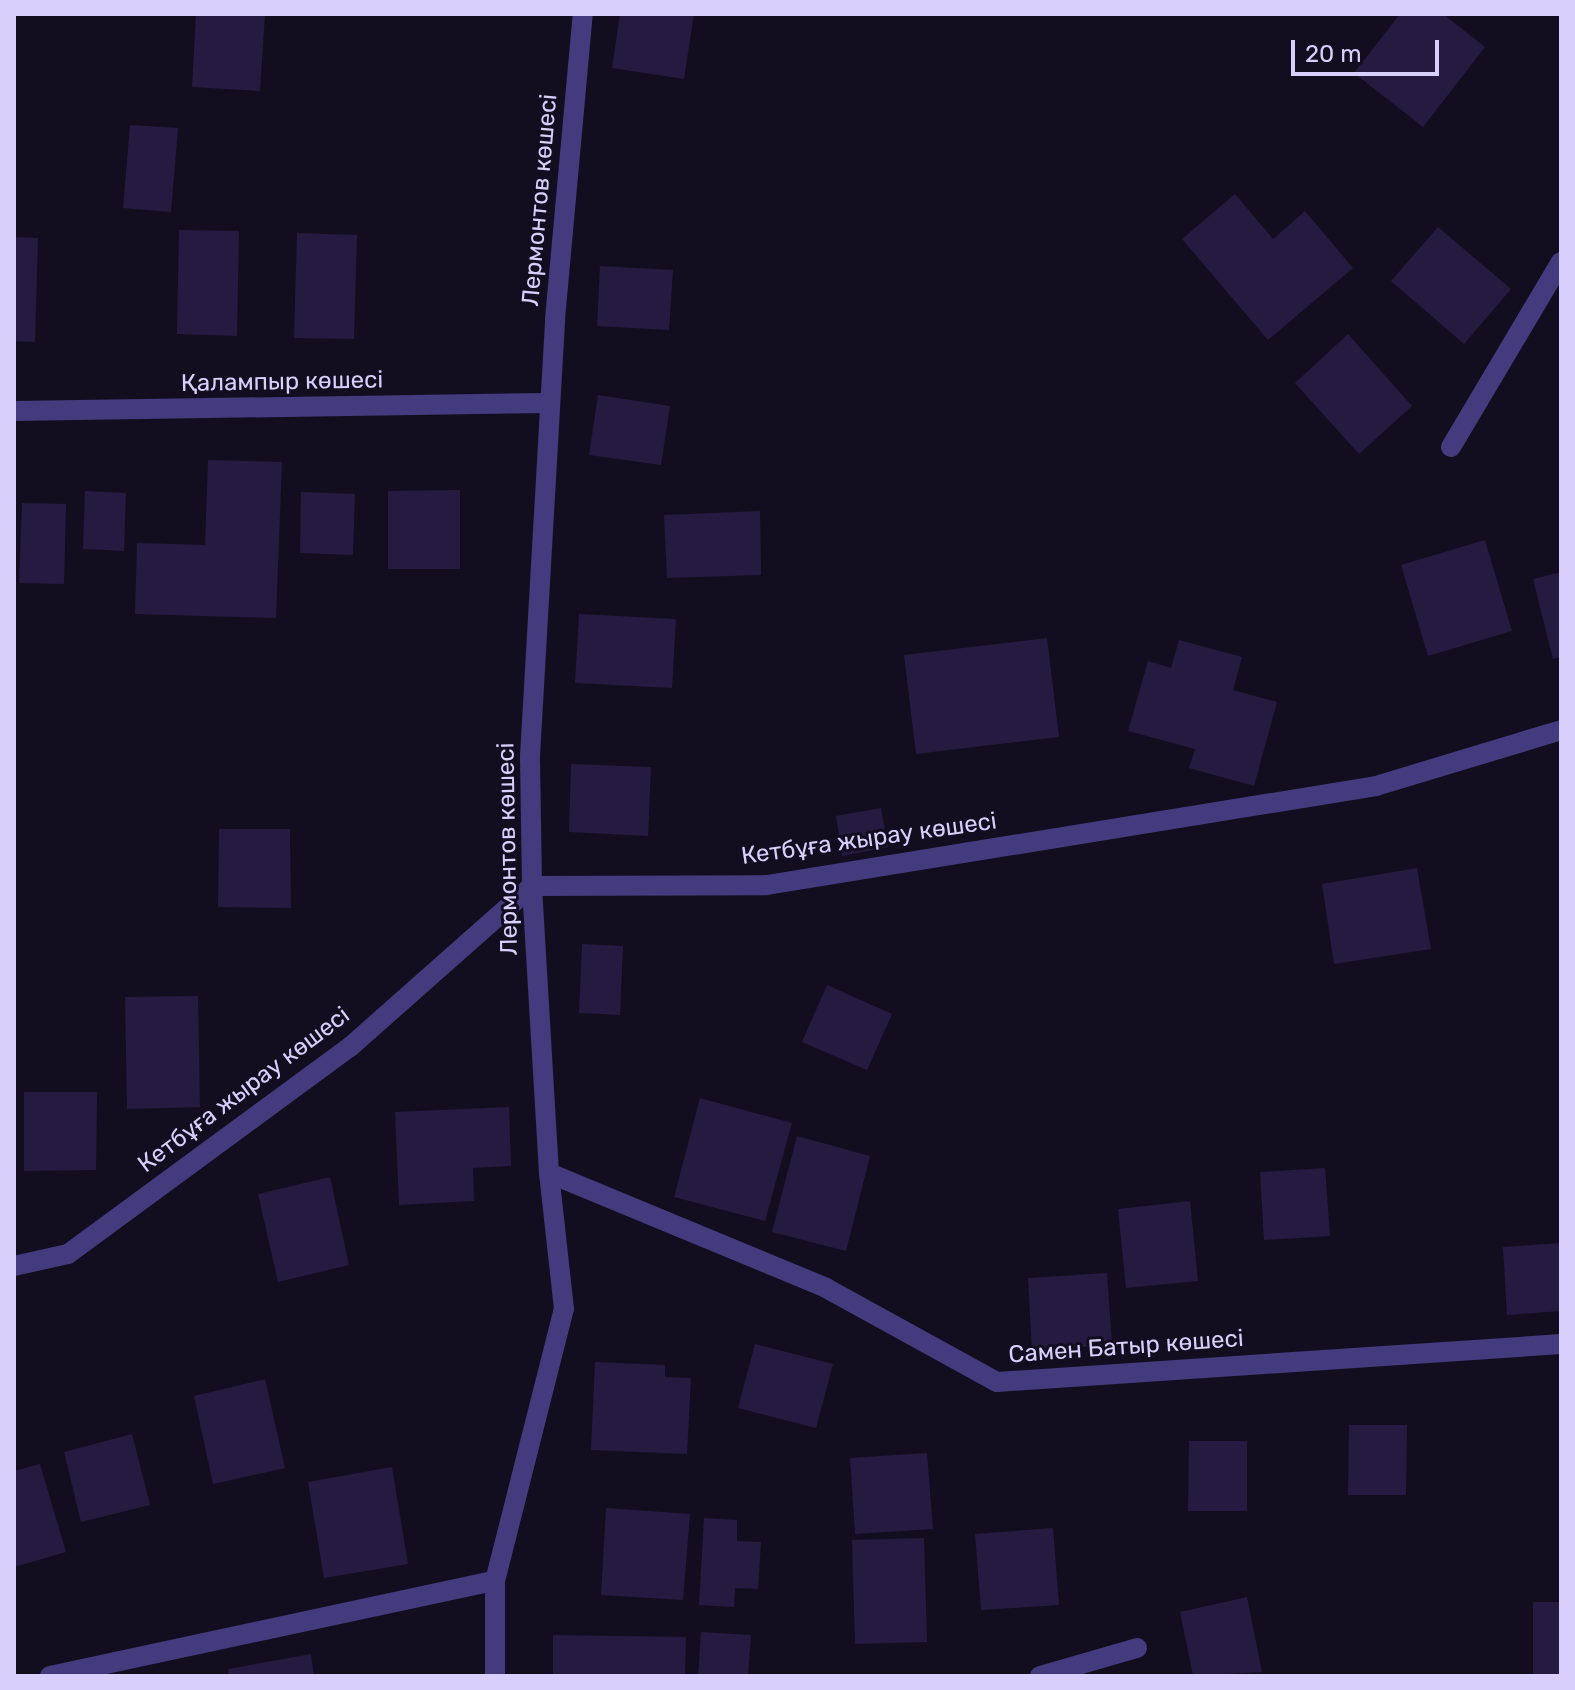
<!DOCTYPE html>
<html>
<head>
<meta charset="utf-8">
<style>
  body { margin:0 }
  #map { position:relative; width:1575px; height:1690px; overflow:hidden; background:#120e20; font-family:Rubik,sans-serif }
  div>[style] { position:absolute }
  [style*='--x'] { left:calc(var(--x)*1px); top:calc(var(--y)*1px); width:calc(var(--w)*1px); rotate:calc(var(--a)*1deg) }
  .building>* { inset:0; background:#251b40 }
  .minor>* { height:20px; margin:-10px; padding:0 10px; transform-origin:10px; border-radius:10px; background:#433b7d }
  span { translate:-50% -50%; white-space:nowrap; text-align:center; line-height:1.15; -webkit-text-stroke:6px #120e20; paint-order:stroke }
  .street-label { font-size:24px; color:#d8cffd }
  .frame { position:absolute; inset:0; border:16px solid #d8cffd; pointer-events:none }
  .scale { position:absolute; left:1291px; top:40px; width:148px; height:36px; box-sizing:border-box; border:4px solid #d8cffd; border-top:0; padding-left:10px; font-size:24px; line-height:28px; white-space:nowrap; color:#d8cffd; -webkit-text-stroke:6px #120e20; paint-order:stroke }
</style>
</head>
<body>
<div id="map">
  <div class="building">
    <i style="clip-path:polygon(196px 14px,265px 14px,260px 91px,192px 87px)"></i>
    <i style="clip-path:polygon(620px 14px,694px 14px,684px 79px,612px 68px)"></i>
    <i style="clip-path:polygon(1400px 14px,1443px 14px,1485px 47px,1423px 127px,1354px 73px)"></i>
    <i style="clip-path:polygon(130px 125px,178px 128px,171px 212px,123px 208px)"></i>
    <i style="clip-path:polygon(1235px 194px,1273px 239px,1305px 211px,1353px 268px,1268px 340px,1182px 239px)"></i>
    <i style="clip-path:polygon(1438px 227px,1511px 289px,1464px 344px,1391px 281px)"></i>
    <i style="clip-path:polygon(179px 230px,239px 231px,237px 336px,177px 334px)"></i>
    <i style="clip-path:polygon(297px 233px,357px 235px,354px 339px,294px 338px)"></i>
    <i style="clip-path:polygon(14px 237px,38px 238px,35px 342px,14px 341px)"></i>
    <i style="clip-path:polygon(600px 266px,673px 270px,669px 330px,597px 326px)"></i>
    <i style="clip-path:polygon(1348px 334px,1412px 406px,1359px 454px,1295px 383px)"></i>
    <i style="clip-path:polygon(598px 395px,670px 406px,661px 465px,589px 455px)"></i>
    <i style="clip-path:polygon(208px 460px,282px 462px,276px 618px,135px 614px,137px 543px,205px 545px)"></i>
    <i style="clip-path:polygon(460px 490px,460px 569px,388px 569px,388px 491px)"></i>
    <i style="clip-path:polygon(85px 491px,126px 493px,124px 551px,83px 549px)"></i>
    <i style="clip-path:polygon(301px 492px,355px 494px,353px 555px,300px 553px)"></i>
    <i style="clip-path:polygon(22px 503px,66px 504px,64px 584px,19px 583px)"></i>
    <i style="clip-path:polygon(760px 511px,761px 575px,667px 578px,664px 515px)"></i>
    <i style="clip-path:polygon(1485px 540px,1512px 631px,1428px 656px,1401px 565px)"></i>
    <i style="clip-path:polygon(1561px 572px,1561px 657px,1553px 659px,1533px 579px)"></i>
    <i style="clip-path:polygon(579px 614px,676px 619px,672px 688px,575px 683px)"></i>
    <i style="clip-path:polygon(1047px 638px,1059px 737px,916px 754px,904px 655px)"></i>
    <i style="clip-path:polygon(1179px 640px,1242px 657px,1233px 690px,1277px 702px,1254px 786px,1189px 768px,1195px 749px,1128px 731px,1148px 661px,1171px 668px)"></i>
    <i style="clip-path:polygon(571px 764px,651px 767px,648px 836px,569px 832px)"></i>
    <i style="clip-path:polygon(881px 808px,888px 847px,842px 856px,836px 816px)"></i>
    <i style="clip-path:polygon(219px 829px,290px 829px,291px 908px,218px 907px)"></i>
    <i style="clip-path:polygon(1417px 868px,1431px 949px,1334px 964px,1322px 884px)"></i>
    <i style="clip-path:polygon(582px 944px,623px 946px,620px 1015px,579px 1013px)"></i>
    <i style="clip-path:polygon(827px 985px,892px 1014px,867px 1070px,802px 1042px)"></i>
    <i style="clip-path:polygon(198px 996px,200px 1107px,127px 1109px,125px 997px)"></i>
    <i style="clip-path:polygon(24px 1092px,97px 1092px,96px 1170px,24px 1171px)"></i>
    <i style="clip-path:polygon(700px 1098px,792px 1123px,765px 1221px,674px 1197px)"></i>
    <i style="clip-path:polygon(509px 1107px,511px 1166px,473px 1168px,474px 1201px,399px 1205px,395px 1112px)"></i>
    <i style="clip-path:polygon(797px 1136px,870px 1156px,846px 1251px,772px 1232px)"></i>
    <i style="clip-path:polygon(1325px 1168px,1330px 1236px,1264px 1240px,1260px 1172px)"></i>
    <i style="clip-path:polygon(330px 1177px,349px 1265px,278px 1282px,258px 1194px)"></i>
    <i style="clip-path:polygon(1190px 1201px,1198px 1281px,1126px 1288px,1118px 1209px)"></i>
    <i style="clip-path:polygon(1561px 1243px,1561px 1311px,1507px 1315px,1503px 1247px)"></i>
    <i style="clip-path:polygon(1107px 1273px,1112px 1345px,1032px 1350px,1028px 1278px)"></i>
    <i style="clip-path:polygon(755px 1344px,833px 1364px,816px 1428px,738px 1408px)"></i>
    <i style="clip-path:polygon(595px 1362px,665px 1365px,665px 1377px,691px 1378px,687px 1454px,591px 1450px)"></i>
    <i style="clip-path:polygon(265px 1379px,285px 1468px,213px 1484px,194px 1396px)"></i>
    <i style="clip-path:polygon(1349px 1425px,1407px 1425px,1406px 1495px,1348px 1495px)"></i>
    <i style="clip-path:polygon(132px 1434px,150px 1505px,81px 1522px,64px 1452px)"></i>
    <i style="clip-path:polygon(1189px 1441px,1247px 1441px,1247px 1511px,1188px 1511px)"></i>
    <i style="clip-path:polygon(927px 1453px,933px 1529px,855px 1534px,850px 1458px)"></i>
    <i style="clip-path:polygon(40px 1464px,66px 1552px,14px 1567px,14px 1471px)"></i>
    <i style="clip-path:polygon(392px 1467px,408px 1564px,324px 1578px,308px 1482px)"></i>
    <i style="clip-path:polygon(606px 1508px,690px 1514px,683px 1600px,601px 1595px)"></i>
    <i style="clip-path:polygon(704px 1518px,737px 1520px,737px 1541px,761px 1542px,758px 1589px,735px 1588px,734px 1607px,699px 1605px)"></i>
    <i style="clip-path:polygon(1053px 1528px,1059px 1605px,981px 1610px,975px 1534px)"></i>
    <i style="clip-path:polygon(924px 1538px,927px 1642px,855px 1644px,852px 1540px)"></i>
    <i style="clip-path:polygon(1247px 1597px,1262px 1672px,1193px 1676px,1180px 1612px)"></i>
    <i style="clip-path:polygon(1533px 1602px,1561px 1602px,1561px 1676px,1533px 1676px)"></i>
    <i style="clip-path:polygon(701px 1632px,751px 1635px,748px 1676px,698px 1676px)"></i>
    <i style="clip-path:polygon(553px 1635px,686px 1637px,685px 1676px,553px 1676px)"></i>
    <i style="clip-path:polygon(311px 1654px,314px 1676px,229px 1676px,228px 1669px)"></i>
  </div>
  <div class="minor">
    <i style="--x:14;--y:411;--w:536;--a:-0.86"></i>
    <i style="--x:1451;--y:447;--w:215;--a:-59.3"></i>
    <i style="--x:549;--y:1173;--w:300;--a:22.5"></i>
    <i style="--x:826;--y:1288;--w:195;--a:28.8"></i>
    <i style="--x:997;--y:1382;--w:565;--a:-3.85"></i>
    <i style="--x:14;--y:1266;--w:55;--a:-12.5"></i>
    <i style="--x:68;--y:1254;--w:350;--a:-36.3"></i>
    <i style="--x:350;--y:1047;--w:243;--a:-41.5"></i>
    <i style="--x:532;--y:886;--w:235;--a:-0.2"></i>
    <i style="--x:767;--y:885;--w:617;--a:-9.23"></i>
    <i style="--x:1376;--y:786;--w:193;--a:-16.8"></i>
    <i style="--x:50;--y:1676;--w:455;--a:-12.1"></i>
    <i style="--x:495;--y:1676;--w:95;--a:-90"></i>
    <i style="--x:495;--y:1581;--w:281;--a:-75.8"></i>
    <i style="--x:564;--y:1309;--w:137;--a:-96.3"></i>
    <i style="--x:549;--y:1173;--w:288;--a:-93.4"></i>
    <i style="--x:532;--y:886;--w:130;--a:-90.9"></i>
    <i style="--x:530;--y:756;--w:438;--a:-86.7"></i>
    <i style="--x:555;--y:319;--w:306;--a:-84.8"></i>
    <i style="--x:1040;--y:1676;--w:101;--a:-16.1"></i>
  </div>
  <div class="street-label">
    <span style="left:540px;top:200px;rotate:-85deg">Лермонтов көшесі</span>
    <span style="left:282px;top:382px;rotate:-1deg">Қалампыр көшесі</span>
    <span style="left:869px;top:839px;rotate:-8deg">Кетбұға жырау көшесі</span>
    <span style="left:508px;top:849px;rotate:-91deg">Лермонтов көшесі</span>
    <span style="left:244px;top:1090px;rotate:-37deg">Кетбұға жырау көшесі</span>
    <span style="left:1126px;top:1347px;rotate:-4deg">Самен Батыр көшесі</span>
  </div>
  <div class="frame"></div>
  <div class="scale">20 m</div>
</div>
</body>
</html>
